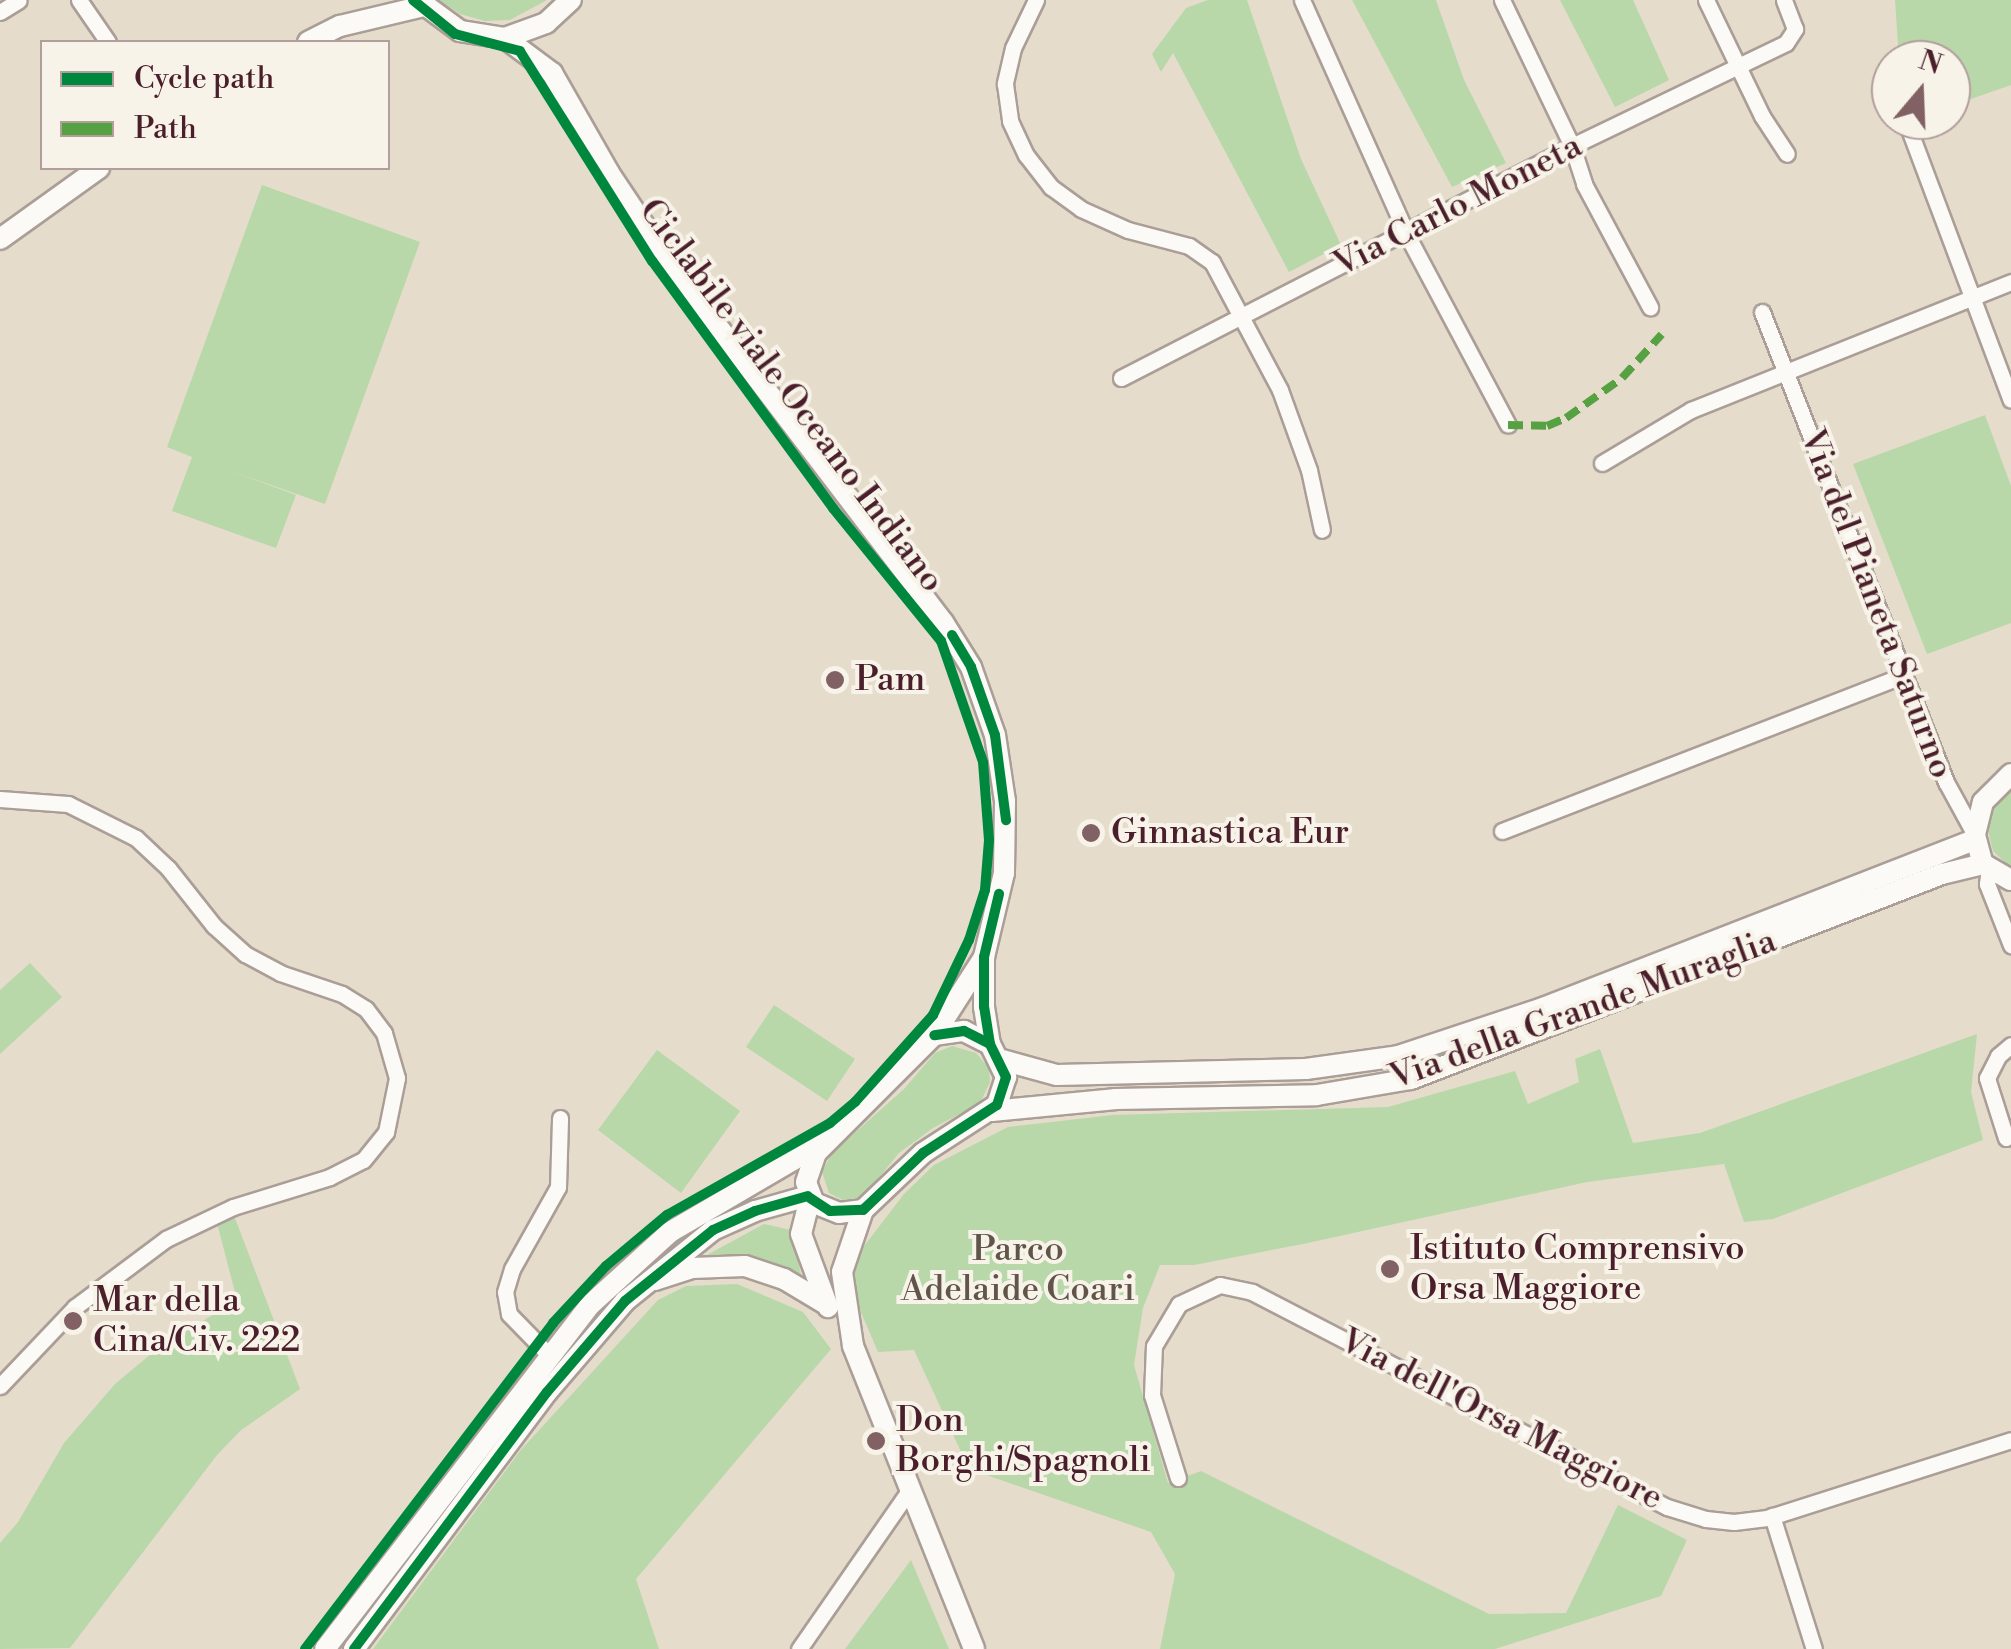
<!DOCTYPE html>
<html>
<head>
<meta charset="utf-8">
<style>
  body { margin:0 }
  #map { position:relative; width:2011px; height:1649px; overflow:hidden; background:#e6dccc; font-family:"Libre Bodoni",serif }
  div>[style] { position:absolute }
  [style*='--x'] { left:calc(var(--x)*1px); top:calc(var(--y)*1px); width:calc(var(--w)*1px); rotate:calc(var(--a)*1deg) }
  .green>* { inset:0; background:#b8d8a9 }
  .roads { filter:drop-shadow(2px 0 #aa9e97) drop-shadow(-2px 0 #aa9e97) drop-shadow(0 2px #aa9e97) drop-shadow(0 -2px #aa9e97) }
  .minor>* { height:15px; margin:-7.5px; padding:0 7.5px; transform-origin:7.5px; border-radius:7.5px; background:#fbfaf7 }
  .tertiary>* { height:20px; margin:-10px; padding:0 10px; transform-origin:10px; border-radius:10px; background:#fbfaf7 }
  .quiet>* { height:8px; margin-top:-4px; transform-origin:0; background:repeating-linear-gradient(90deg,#56a243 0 15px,transparent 0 23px) }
  .cycleway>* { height:10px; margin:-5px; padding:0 5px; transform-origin:5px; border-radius:5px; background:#00873e }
  .dots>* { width:28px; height:28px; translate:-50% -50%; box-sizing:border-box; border:5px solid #f7f3e8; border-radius:50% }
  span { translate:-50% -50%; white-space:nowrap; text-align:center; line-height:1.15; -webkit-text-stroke:8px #f7f3e8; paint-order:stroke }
  .street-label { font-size:35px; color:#4a1f2b }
  .poi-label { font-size:35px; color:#4a1f2b }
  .left { translate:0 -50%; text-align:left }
  .park-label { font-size:35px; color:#605548 }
  .legend { position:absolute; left:40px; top:40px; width:350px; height:130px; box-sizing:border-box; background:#f7f3e8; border:2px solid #b29e9c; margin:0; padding:12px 18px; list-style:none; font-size:30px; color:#4a1f2b }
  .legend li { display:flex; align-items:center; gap:20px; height:50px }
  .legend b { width:50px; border:2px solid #b29e9c }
  .north { position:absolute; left:1871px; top:40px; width:100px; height:100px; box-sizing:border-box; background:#f7f3e8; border:2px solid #b29e9c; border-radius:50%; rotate:19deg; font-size:28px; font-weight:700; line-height:40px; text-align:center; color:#4a1f2b }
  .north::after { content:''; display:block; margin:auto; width:35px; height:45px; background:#816163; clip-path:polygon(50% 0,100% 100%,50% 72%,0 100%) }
</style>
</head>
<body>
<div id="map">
  <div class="green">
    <i style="clip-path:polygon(439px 0,547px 0,510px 20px,485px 21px,460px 14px)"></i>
    <i style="clip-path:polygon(1208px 0,1247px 0,1301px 159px,1341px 245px,1289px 272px,1173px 53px,1161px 72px,1152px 54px,1186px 8px)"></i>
    <i style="clip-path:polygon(1352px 0,1436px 0,1464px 80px,1506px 163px,1452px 187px)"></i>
    <i style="clip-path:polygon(1560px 0,1633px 0,1669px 80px,1615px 107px)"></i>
    <i style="clip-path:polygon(1895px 0,2011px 0,2011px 85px,1951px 106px,1951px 60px,1899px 60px)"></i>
    <i style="clip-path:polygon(262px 185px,420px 242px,325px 504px,231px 471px,296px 495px,276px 548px,172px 511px,192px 457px,167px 447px)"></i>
    <i style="clip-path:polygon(1985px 415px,2011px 486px,2011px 623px,1927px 654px,1853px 464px)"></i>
    <i style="clip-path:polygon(2011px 786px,2011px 868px,1993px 851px,1987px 827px,1992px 807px)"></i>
    <i style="clip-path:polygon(30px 963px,62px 997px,0 1054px,0 990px)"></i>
    <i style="clip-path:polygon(774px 1005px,855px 1059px,827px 1101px,746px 1047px)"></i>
    <i style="clip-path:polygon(1977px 1034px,1971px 1092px,1983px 1140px,1773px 1219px,1744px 1222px,1724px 1164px,1587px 1182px,1303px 1244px,1194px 1265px,1160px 1265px,1143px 1308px,1134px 1365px,1168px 1483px,1201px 1471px,1489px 1614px,1566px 1613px,1618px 1505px,1687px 1540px,1661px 1596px,1495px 1649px,1160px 1649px,1175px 1574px,1151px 1532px,969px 1469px,914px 1350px,878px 1352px,854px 1296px,853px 1277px,861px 1250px,904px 1194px,934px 1165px,1008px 1127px,1113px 1115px,1388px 1107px,1515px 1071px,1528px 1104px,1579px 1082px,1575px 1059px,1600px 1049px,1633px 1143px,1700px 1133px)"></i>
    <i style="clip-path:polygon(952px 1046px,976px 1053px,989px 1068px,990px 1082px,980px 1103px,933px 1128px,899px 1153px,863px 1197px,843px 1200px,829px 1193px,822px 1172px,832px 1153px,904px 1089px,935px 1053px)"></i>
    <i style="clip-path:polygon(657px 1050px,740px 1111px,681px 1193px,598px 1130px)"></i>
    <i style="clip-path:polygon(235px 1218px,300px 1389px,240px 1431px,217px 1455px,70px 1648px,0 1649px,0 1543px,18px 1522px,64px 1443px,115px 1384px,157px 1349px,237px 1300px,217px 1223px)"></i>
    <i style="clip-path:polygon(764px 1224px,791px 1230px,803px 1283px,753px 1257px,707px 1255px)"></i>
    <i style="clip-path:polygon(737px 1284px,803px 1312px,831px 1349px,636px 1579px,659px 1649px,373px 1649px,520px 1451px,658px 1300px,686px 1286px)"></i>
    <i style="clip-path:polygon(911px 1560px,949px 1649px,845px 1649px)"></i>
  </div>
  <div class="roads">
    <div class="minor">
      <i style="--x:79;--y:0;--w:51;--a:55.4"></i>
      <i style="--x:1036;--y:0;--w:53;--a:115.6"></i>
      <i style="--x:1013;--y:48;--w:37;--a:103"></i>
      <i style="--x:1005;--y:84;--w:37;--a:82"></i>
      <i style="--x:1010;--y:121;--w:38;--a:65"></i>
      <i style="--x:1026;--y:155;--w:41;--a:52"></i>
      <i style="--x:1051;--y:187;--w:37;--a:36"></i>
      <i style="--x:1081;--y:209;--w:51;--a:24.1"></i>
      <i style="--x:1128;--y:230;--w:63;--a:14.7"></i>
      <i style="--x:1189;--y:246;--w:28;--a:35"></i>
      <i style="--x:1212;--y:262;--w:145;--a:62"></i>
      <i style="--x:1280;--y:390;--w:85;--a:70.1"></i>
      <i style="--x:1309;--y:470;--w:61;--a:77.8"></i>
      <i style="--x:1302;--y:0;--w:255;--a:65.9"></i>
      <i style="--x:1406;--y:233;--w:217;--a:62"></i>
      <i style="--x:1502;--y:0;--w:162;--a:64.4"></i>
      <i style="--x:1572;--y:146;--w:40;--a:72"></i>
      <i style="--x:1584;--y:184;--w:140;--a:61.8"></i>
      <i style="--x:1706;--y:0;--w:129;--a:64.2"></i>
      <i style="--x:1762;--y:116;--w:45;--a:56.7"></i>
      <i style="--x:0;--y:12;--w:22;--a:-32"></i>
      <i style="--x:1910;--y:132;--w:286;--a:69.4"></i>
      <i style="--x:1762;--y:312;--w:505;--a:68.62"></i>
      <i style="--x:1946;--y:782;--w:60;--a:61.3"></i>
      <i style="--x:1121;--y:378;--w:507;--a:-27.22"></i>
      <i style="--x:1572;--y:146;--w:237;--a:-25.7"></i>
      <i style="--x:1786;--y:43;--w:17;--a:-57"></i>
      <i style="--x:1795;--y:29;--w:31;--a:-111"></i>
      <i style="--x:1602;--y:463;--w:104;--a:-30.8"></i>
      <i style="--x:1691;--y:410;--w:345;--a:-21.8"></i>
      <i style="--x:0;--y:799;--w:68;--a:4.2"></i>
      <i style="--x:68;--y:804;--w:76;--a:26.6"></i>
      <i style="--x:136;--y:838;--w:44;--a:43.2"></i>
      <i style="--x:168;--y:868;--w:74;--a:51.6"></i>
      <i style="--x:214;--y:926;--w:42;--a:42.1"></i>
      <i style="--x:245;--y:954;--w:40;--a:28"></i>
      <i style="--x:280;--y:973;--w:65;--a:18.7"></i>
      <i style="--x:342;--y:994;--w:28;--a:32"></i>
      <i style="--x:366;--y:1009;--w:30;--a:53"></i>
      <i style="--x:384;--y:1033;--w:47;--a:73.9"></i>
      <i style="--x:397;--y:1078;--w:55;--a:101.5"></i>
      <i style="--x:386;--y:1132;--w:36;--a:129"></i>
      <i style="--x:363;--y:1160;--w:37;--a:153"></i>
      <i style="--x:330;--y:1177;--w:102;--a:162.8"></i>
      <i style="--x:233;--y:1207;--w:74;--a:154.5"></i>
      <i style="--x:166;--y:1239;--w:114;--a:143.2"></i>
      <i style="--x:75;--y:1307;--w:109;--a:133.5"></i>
      <i style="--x:1502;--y:831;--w:432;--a:-21.2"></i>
      <i style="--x:1989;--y:869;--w:15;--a:98"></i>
      <i style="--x:1987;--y:884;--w:66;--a:68.5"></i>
      <i style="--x:2006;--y:1138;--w:63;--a:-107.6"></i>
      <i style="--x:1987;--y:1078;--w:25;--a:-63"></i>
      <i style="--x:1998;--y:1056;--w:17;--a:-40"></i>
      <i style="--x:548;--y:1354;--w:56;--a:-134.3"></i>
      <i style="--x:509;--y:1314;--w:22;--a:-100"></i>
      <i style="--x:505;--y:1292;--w:24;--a:-73"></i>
      <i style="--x:512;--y:1269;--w:94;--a:-60.7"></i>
      <i style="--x:558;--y:1187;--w:69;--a:-88.3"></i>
      <i style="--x:1178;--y:1478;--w:87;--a:-107.4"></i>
      <i style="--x:1152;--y:1395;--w:49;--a:-87.7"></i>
      <i style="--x:1154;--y:1346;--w:49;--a:-59.2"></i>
      <i style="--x:1179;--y:1304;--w:45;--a:-24.9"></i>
      <i style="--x:1220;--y:1285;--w:33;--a:12"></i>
      <i style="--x:1252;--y:1292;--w:467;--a:27.4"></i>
      <i style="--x:1667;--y:1507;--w:41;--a:17.1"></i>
      <i style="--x:1706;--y:1519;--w:28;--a:6"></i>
      <i style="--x:1734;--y:1522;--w:33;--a:-7"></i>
      <i style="--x:1767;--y:1518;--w:256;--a:-17.7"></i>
      <i style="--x:1772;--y:1516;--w:139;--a:72.5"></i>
      <i style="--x:799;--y:1649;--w:191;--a:-55.2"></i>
    </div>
    <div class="tertiary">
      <i style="--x:418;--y:0;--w:52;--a:36.4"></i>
      <i style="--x:460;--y:31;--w:46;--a:8.8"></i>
      <i style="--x:505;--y:38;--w:44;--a:-20.1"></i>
      <i style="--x:546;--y:23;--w:34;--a:-43"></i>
      <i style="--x:505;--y:38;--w:59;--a:36.7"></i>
      <i style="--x:552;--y:73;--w:115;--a:60.3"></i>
      <i style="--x:609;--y:173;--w:110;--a:56.2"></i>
      <i style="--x:670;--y:264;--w:450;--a:52.7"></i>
      <i style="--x:943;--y:622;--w:53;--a:58.1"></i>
      <i style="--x:971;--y:667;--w:72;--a:70.6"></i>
      <i style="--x:995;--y:735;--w:67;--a:81.4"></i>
      <i style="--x:1005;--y:801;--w:72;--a:90.8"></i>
      <i style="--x:1004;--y:873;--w:86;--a:103.4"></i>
      <i style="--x:984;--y:957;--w:50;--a:90"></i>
      <i style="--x:984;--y:1007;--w:37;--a:81"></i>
      <i style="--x:308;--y:42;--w:36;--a:-27"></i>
      <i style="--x:340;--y:26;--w:85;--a:-13.5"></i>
      <i style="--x:0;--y:239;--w:122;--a:-35.6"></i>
      <i style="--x:2011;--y:774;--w:40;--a:135"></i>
      <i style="--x:1983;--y:802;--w:34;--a:104"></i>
      <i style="--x:1975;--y:835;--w:30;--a:75"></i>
      <i style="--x:1983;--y:864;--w:32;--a:30"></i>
      <i style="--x:934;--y:1035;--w:30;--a:-8"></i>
      <i style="--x:964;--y:1031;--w:29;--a:27"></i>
      <i style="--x:990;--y:1044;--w:37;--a:64"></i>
      <i style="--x:1006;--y:1077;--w:29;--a:108"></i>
      <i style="--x:997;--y:1105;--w:88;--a:147"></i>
      <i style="--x:923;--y:1153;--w:83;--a:136.5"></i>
      <i style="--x:863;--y:1210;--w:24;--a:173"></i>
      <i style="--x:839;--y:1213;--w:27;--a:-158"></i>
      <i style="--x:814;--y:1203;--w:22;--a:-111"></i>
      <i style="--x:806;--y:1182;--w:31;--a:-71"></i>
      <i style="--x:816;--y:1153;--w:167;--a:-45"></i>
      <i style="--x:934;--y:1035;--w:93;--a:-57.3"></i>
      <i style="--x:1002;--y:1060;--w:57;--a:15.3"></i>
      <i style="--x:1057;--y:1075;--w:249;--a:-1.4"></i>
      <i style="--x:1306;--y:1069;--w:93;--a:-8"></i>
      <i style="--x:1398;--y:1056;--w:153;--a:-18.3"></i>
      <i style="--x:1543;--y:1008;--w:464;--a:-21.3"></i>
      <i style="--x:992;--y:1111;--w:125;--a:-5.5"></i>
      <i style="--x:1116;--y:1099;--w:201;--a:-1.1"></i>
      <i style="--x:1317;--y:1095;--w:95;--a:-9.7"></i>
      <i style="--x:1411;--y:1079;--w:569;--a:-21.11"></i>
      <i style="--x:1942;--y:874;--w:42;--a:-13.7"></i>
      <i style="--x:810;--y:1198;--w:37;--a:104"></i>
      <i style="--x:801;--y:1234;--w:78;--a:69.7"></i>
      <i style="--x:863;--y:1210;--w:65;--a:108.7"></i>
      <i style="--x:842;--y:1272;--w:75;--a:81.5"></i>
      <i style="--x:853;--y:1346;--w:326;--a:68.2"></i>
      <i style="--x:655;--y:1280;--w:39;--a:-18"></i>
      <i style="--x:692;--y:1268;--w:53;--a:-2.2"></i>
      <i style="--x:745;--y:1266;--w:41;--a:18.4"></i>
      <i style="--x:784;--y:1279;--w:49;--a:30.8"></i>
      <i style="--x:325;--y:1649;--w:436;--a:-52.4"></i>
      <i style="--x:591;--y:1304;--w:107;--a:-42.3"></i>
      <i style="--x:670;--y:1232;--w:178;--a:-30.3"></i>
      <i style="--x:354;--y:1649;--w:321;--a:-53.1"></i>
      <i style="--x:547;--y:1392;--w:120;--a:-49.4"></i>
      <i style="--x:625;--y:1301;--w:113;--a:-38.9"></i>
      <i style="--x:713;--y:1230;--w:46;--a:-24.3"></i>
      <i style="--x:755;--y:1211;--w:55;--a:-15.8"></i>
    </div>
  </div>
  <div class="quiet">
    <i style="--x:1508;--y:425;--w:39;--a:1"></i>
    <i style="--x:1547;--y:426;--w:21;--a:-23"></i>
    <i style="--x:1566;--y:418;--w:69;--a:-35.5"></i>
    <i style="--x:1622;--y:378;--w:59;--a:-47.7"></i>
  </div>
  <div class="cycleway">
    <i style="--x:952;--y:635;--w:37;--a:59"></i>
    <i style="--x:971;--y:667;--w:72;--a:70.6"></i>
    <i style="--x:995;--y:735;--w:86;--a:82.6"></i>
    <i style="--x:990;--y:1044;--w:37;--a:-99"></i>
    <i style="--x:984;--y:1007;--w:50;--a:-90"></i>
    <i style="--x:984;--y:957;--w:65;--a:-76.6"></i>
    <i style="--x:810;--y:1198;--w:24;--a:33"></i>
    <i style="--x:830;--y:1211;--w:33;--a:-2"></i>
    <i style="--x:863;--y:1210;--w:83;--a:-43.5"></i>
    <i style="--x:923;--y:1153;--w:88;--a:-33"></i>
    <i style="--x:997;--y:1105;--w:29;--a:-72"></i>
    <i style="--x:1006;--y:1077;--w:37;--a:-116"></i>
    <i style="--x:990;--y:1044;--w:29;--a:-153"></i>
    <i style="--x:964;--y:1031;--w:30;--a:172"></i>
    <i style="--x:305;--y:1649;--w:410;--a:-52.7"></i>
    <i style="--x:553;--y:1323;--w:78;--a:-47.1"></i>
    <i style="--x:606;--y:1266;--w:80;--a:-39.9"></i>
    <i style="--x:667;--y:1215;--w:187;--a:-29.4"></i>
    <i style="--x:830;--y:1123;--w:33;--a:-40"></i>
    <i style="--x:855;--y:1102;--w:117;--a:-48.1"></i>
    <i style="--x:933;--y:1015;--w:83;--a:-64.4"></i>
    <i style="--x:969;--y:940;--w:52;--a:-72.3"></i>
    <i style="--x:985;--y:890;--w:50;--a:-85.4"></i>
    <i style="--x:989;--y:840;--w:78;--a:-94.4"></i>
    <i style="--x:983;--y:762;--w:128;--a:-109.1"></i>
    <i style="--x:941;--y:641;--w:171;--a:-129.1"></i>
    <i style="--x:833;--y:508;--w:306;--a:-126.2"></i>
    <i style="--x:652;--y:261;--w:248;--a:-122.2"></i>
    <i style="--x:520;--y:51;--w:67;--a:-165.3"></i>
    <i style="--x:455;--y:34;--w:54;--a:-141"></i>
    <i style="--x:354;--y:1649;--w:321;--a:-53.1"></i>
    <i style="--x:547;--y:1392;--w:120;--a:-49.4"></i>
    <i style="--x:625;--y:1301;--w:113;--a:-38.9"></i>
    <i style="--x:713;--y:1230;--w:46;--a:-24.3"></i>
    <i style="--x:755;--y:1211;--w:55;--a:-15.8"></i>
  </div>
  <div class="dots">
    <i style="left:835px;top:680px;background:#816163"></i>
    <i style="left:1091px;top:833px;background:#816163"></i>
    <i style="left:1390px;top:1269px;background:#816163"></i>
    <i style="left:73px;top:1321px;background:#816163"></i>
    <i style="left:876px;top:1441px;background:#816163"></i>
  </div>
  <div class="street-label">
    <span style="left:1458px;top:206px;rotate:-27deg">Via Carlo Moneta</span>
    <span style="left:791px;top:396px;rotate:53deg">Ciclabile viale Oceano Indiano</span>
    <span style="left:1876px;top:604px;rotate:69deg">Via del Pianeta Saturno</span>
    <span style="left:1583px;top:1010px;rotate:-20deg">Via della Grande Muraglia</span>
    <span style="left:1501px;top:1420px;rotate:27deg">Via dell'Orsa Maggiore</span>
  </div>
  <div class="poi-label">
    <span class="left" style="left:855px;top:680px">Pam</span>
    <span class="left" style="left:1111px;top:833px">Ginnastica Eur</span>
    <span class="left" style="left:1410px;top:1269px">Istituto Comprensivo<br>Orsa Maggiore</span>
    <span class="left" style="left:93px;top:1321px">Mar della<br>Cina/Civ. 222</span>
    <span class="left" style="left:896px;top:1441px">Don<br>Borghi/Spagnoli</span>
  </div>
  <div class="park-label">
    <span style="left:1018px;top:1270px">Parco<br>Adelaide Coari</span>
  </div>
  <ul class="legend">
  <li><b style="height:12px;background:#00873e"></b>Cycle path</li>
  <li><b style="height:12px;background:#56a243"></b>Path</li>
  </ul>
  <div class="north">N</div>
</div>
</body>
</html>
